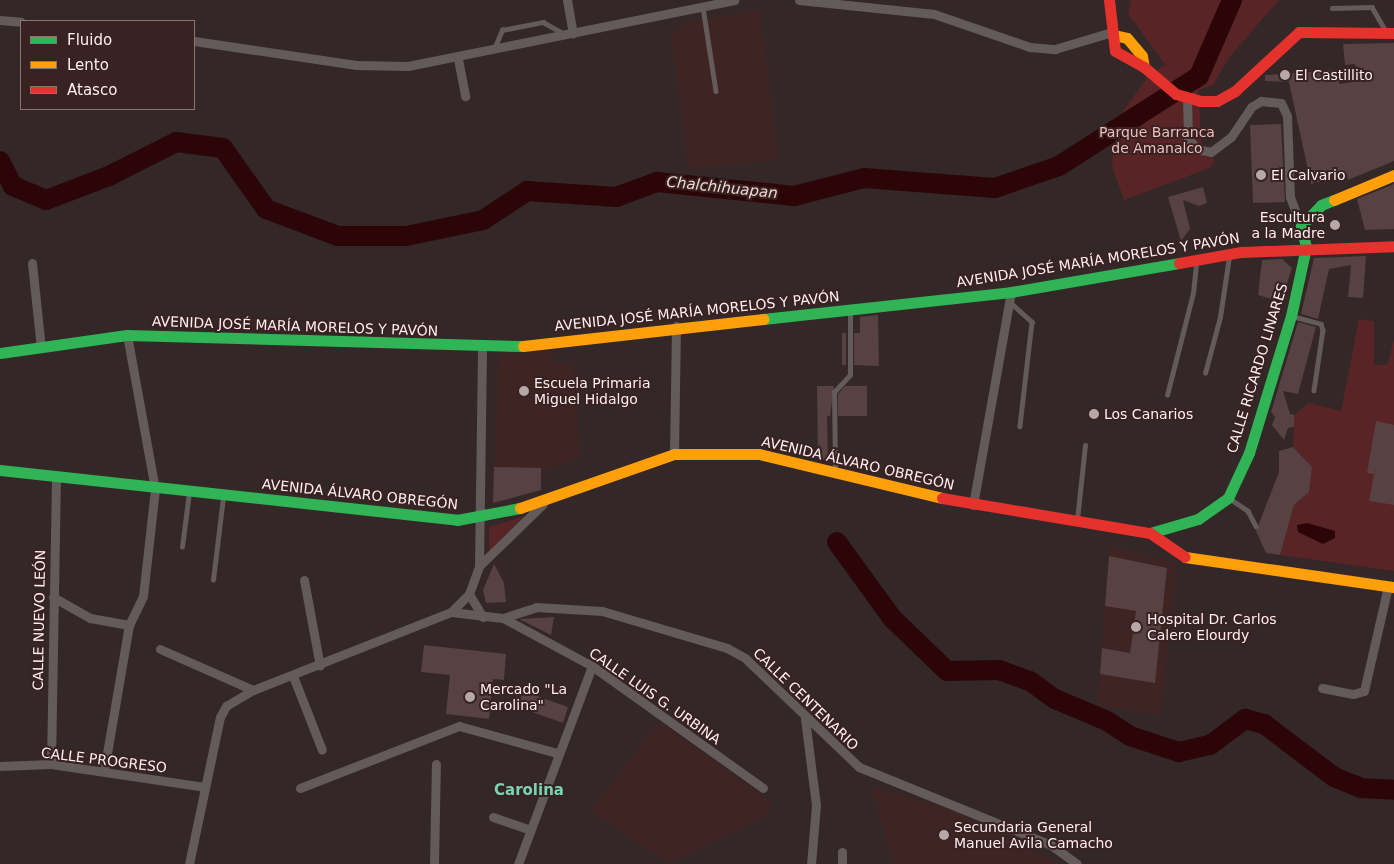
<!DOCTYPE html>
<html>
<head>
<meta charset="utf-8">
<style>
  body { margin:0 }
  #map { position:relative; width:1394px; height:864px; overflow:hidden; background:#332727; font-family:"DejaVu Sans",sans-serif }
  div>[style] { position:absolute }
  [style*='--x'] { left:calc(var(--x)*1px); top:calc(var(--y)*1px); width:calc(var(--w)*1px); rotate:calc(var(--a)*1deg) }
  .built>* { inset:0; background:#3f2424 }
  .green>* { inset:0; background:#582426 }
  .water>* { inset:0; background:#2c0509 }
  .river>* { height:20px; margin:-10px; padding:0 10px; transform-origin:10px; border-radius:10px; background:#2c0509 }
  .building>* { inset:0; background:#574142 }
  .lane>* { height:4.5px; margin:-2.25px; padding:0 2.25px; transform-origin:2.25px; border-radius:2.25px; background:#635a5a }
  .street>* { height:9px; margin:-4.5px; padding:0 4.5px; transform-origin:4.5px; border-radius:4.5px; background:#635a5a }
  .fast>* { height:11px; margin:-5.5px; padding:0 5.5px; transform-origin:5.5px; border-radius:5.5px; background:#30b455 }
  .slow>* { height:11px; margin:-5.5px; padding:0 5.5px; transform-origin:5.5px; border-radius:5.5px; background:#ff9f0a }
  .jam>* { height:11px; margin:-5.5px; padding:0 5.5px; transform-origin:5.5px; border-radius:5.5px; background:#e5322d }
  .dots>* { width:14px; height:14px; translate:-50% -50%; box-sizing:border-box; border:2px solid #382222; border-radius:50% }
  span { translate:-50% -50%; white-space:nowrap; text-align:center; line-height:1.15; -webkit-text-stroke:4px #382222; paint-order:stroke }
  .poi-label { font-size:14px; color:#feeeed }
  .left { translate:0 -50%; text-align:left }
  .right { translate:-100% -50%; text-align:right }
  .park-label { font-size:14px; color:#f0bebd }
  .street-label { font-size:14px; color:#feeeed }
  .water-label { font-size:15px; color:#f0d7d6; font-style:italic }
  .neighbourhood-label { font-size:15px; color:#77d3b3; font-weight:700 }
  .legend { position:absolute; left:20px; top:20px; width:175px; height:90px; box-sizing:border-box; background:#382222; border:1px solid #877473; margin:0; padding:6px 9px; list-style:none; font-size:15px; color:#feeeed }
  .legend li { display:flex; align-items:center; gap:10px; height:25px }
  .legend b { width:25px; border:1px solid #877473 }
</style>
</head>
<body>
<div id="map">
  <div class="built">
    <i style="clip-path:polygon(760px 10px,778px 160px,688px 169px,671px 34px,685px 22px)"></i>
    <i style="clip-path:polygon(553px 352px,552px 363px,573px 363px,580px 457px,549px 469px,494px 467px,499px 354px)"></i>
    <i style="clip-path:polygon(1110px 545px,1177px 564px,1160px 715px,1097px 705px)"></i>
    <i style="clip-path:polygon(659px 721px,773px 804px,761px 819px,669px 864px,591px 811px)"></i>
    <i style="clip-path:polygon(871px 786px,951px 809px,1059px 864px,893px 864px)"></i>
  </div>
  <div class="green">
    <i style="clip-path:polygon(1131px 0,1279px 0,1229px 58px,1213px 85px,1198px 90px,1202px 148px,1215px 160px,1210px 168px,1124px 200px,1112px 166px,1116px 121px,1146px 79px,1165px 64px,1128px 14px)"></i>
    <i style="clip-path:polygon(1359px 319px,1374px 321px,1374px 365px,1387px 365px,1394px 340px,1394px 571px,1280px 555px,1294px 505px,1309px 492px,1312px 467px,1293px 447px,1294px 415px,1309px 403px,1341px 411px)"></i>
    <i style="clip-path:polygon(524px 516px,489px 551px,489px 527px)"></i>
  </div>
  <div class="water">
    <i style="clip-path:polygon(1307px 523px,1335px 531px,1335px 538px,1323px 544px,1298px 532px,1297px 525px)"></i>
  </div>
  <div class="river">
    <i style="--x:0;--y:161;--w:28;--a:63"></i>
    <i style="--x:13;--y:186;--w:36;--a:23"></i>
    <i style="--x:46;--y:200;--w:67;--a:-20.9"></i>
    <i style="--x:109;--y:176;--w:75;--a:-26.9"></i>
    <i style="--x:176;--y:142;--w:47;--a:7.3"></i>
    <i style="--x:223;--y:148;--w:75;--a:54.8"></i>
    <i style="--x:266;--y:209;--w:77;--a:20.6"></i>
    <i style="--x:338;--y:236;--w:68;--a:0"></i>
    <i style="--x:406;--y:236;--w:79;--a:-11.7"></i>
    <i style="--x:483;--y:220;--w:53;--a:-33.4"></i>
    <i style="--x:527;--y:191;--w:89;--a:3.9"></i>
    <i style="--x:616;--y:197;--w:44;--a:-20.1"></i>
    <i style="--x:657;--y:182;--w:138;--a:5.8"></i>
    <i style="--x:794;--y:196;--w:72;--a:-14.4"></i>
    <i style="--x:864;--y:178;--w:131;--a:4.4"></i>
    <i style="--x:995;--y:188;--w:68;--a:-19"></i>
    <i style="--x:1059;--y:166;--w:166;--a:-32.7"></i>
    <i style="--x:1199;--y:76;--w:83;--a:-66.5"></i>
    <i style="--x:837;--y:542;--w:94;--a:54.1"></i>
    <i style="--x:892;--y:618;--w:76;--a:43.9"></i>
    <i style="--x:947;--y:671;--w:52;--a:-1.1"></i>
    <i style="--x:999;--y:670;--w:33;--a:20"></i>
    <i style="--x:1030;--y:681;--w:31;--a:36"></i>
    <i style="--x:1055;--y:699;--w:56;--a:22.9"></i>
    <i style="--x:1107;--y:721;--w:27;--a:33"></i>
    <i style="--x:1130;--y:736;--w:52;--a:18.1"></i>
    <i style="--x:1179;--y:752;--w:32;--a:-13"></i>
    <i style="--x:1210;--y:745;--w:44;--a:-36.6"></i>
    <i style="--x:1245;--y:719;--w:20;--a:15"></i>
    <i style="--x:1264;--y:724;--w:88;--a:37.1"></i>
    <i style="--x:1334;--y:777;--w:29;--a:22"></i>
    <i style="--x:1361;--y:788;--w:33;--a:3"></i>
  </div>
  <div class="building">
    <i style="clip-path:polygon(1394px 43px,1394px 161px,1348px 180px,1347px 174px,1311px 184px,1289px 82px,1265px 81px,1265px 75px,1338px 70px,1339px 84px,1361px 81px,1355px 64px,1345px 65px,1343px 44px)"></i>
    <i style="clip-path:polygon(1281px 124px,1285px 202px,1253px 203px,1250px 125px)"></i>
    <i style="clip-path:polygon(1394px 184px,1394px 229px,1365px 230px,1357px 199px)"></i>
    <i style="clip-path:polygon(1203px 187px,1207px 203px,1199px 206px,1183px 200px,1190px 229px,1181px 241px,1168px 197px)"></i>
    <i style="clip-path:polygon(1366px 256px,1363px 298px,1348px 297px,1351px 265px,1329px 269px,1318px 319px,1301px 314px,1314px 258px)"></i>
    <i style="clip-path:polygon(1282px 259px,1292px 268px,1281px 302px,1258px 295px,1262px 260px)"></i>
    <i style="clip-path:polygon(878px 315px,879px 366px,854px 365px,854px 333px,860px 333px,860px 317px)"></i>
    <i style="clip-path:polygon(1298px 322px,1316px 327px,1298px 394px,1283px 391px,1290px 414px,1294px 415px,1294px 427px,1288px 428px,1284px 440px,1272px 425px,1275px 417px,1271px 412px)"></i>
    <i style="clip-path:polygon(842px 333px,846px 333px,846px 365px,842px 365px)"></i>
    <i style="clip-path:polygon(817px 386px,834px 386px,830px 416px,827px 416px,828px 460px,818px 459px)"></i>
    <i style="clip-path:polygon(845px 386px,867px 386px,867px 416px,838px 416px,838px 394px)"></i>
    <i style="clip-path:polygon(1376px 421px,1394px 425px,1394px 505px,1369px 501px,1374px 474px,1367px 473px)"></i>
    <i style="clip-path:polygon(1293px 447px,1312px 467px,1309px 492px,1294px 505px,1280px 555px,1266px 553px,1256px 531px,1279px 472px,1279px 451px)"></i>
    <i style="clip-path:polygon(494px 467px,541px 468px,541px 490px,493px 503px)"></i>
    <i style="clip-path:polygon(1109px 556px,1167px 568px,1155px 683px,1100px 674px,1102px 648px,1130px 653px,1136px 611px,1105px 606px)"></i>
    <i style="clip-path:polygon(494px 564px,504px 583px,506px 602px,486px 603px,483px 590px)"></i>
    <i style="clip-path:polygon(554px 617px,551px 635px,519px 619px,520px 619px)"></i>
    <i style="clip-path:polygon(424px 645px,506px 654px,504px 680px,493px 679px,489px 719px,446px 714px,450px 675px,421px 672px)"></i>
    <i style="clip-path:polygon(523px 691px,568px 707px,563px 723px,518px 707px)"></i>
  </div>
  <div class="lane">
    <i style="--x:703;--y:7;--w:85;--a:81.2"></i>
    <i style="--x:1332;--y:8;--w:40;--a:-1.4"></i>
    <i style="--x:1372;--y:7;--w:28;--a:60"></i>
    <i style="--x:494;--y:49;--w:21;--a:-67"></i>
    <i style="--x:502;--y:30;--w:42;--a:-11"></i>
    <i style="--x:543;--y:22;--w:23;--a:29"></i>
    <i style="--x:1010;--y:302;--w:30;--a:42"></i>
    <i style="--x:1032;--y:322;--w:105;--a:96.6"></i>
    <i style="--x:1292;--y:316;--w:30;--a:15"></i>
    <i style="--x:1321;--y:324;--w:6;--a:72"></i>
    <i style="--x:1323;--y:330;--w:61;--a:98.5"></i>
    <i style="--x:1205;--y:373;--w:58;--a:-75"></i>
    <i style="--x:1220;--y:317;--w:61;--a:-81.5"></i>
    <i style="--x:1167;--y:395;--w:105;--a:-75.7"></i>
    <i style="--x:1193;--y:293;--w:31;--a:-84"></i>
    <i style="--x:835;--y:470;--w:78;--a:-90.7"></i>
    <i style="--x:834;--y:392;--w:23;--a:-47"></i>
    <i style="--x:850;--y:375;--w:63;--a:-90"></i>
    <i style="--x:1229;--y:498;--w:23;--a:34"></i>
    <i style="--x:1248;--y:511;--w:17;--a:62"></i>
    <i style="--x:1077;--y:520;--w:75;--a:-83.9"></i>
    <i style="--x:182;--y:547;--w:55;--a:-82.7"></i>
    <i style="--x:213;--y:580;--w:84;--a:-83.1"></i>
  </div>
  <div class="street">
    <i style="--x:567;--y:0;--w:34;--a:80"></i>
    <i style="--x:799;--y:0;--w:136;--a:5.9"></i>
    <i style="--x:934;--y:14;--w:102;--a:19"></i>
    <i style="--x:1030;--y:47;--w:25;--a:5"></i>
    <i style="--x:1055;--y:49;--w:59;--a:-16.6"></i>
    <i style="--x:0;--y:20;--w:21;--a:5"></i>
    <i style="--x:194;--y:41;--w:164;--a:8.4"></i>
    <i style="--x:356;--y:65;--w:52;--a:1.1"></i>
    <i style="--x:408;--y:66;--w:333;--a:-11.4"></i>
    <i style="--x:458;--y:59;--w:38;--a:79"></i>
    <i style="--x:1187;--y:98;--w:40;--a:88.6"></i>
    <i style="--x:1188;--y:138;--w:14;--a:51"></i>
    <i style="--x:1197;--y:149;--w:14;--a:12"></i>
    <i style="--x:1211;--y:152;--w:25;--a:-37"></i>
    <i style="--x:1231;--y:137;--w:36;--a:-56"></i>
    <i style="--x:1251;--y:107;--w:12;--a:-31"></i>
    <i style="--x:1261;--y:101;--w:20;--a:6"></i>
    <i style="--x:1281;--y:103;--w:14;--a:65"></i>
    <i style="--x:1287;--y:116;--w:81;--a:87.9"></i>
    <i style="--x:1290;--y:197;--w:31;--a:69"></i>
    <i style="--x:32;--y:263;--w:85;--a:84"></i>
    <i style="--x:674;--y:454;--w:128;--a:-89.1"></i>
    <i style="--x:973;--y:505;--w:216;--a:-79.9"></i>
    <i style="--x:479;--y:566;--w:89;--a:-44.1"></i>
    <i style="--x:304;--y:580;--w:87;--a:79.5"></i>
    <i style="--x:469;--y:594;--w:27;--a:59"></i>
    <i style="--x:53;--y:597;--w:43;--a:29.6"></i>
    <i style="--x:90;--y:618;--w:40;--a:10"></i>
    <i style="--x:451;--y:612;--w:52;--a:6.6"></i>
    <i style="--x:503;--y:618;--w:35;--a:-18"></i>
    <i style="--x:536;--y:607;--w:66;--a:3.5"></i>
    <i style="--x:602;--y:611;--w:130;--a:16.5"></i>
    <i style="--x:727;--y:648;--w:21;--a:29"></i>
    <i style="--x:745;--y:658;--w:158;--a:43.7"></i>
    <i style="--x:859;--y:767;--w:207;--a:22.1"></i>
    <i style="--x:1051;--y:845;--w:32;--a:36"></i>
    <i style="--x:503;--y:618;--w:101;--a:28.3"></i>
    <i style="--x:592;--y:666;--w:210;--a:35.5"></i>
    <i style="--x:160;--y:649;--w:102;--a:23.8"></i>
    <i style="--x:293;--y:676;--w:79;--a:68.6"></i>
    <i style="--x:1322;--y:688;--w:32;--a:11"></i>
    <i style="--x:1353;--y:694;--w:11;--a:-15"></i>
    <i style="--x:1364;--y:691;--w:108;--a:-77.1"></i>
    <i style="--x:805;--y:719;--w:87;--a:82.7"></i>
    <i style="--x:816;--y:805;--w:59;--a:94.8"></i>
    <i style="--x:51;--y:764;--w:287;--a:-89"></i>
    <i style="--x:0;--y:766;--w:51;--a:-2.2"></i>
    <i style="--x:51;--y:764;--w:155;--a:8.5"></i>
    <i style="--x:104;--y:771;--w:148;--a:-80.3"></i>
    <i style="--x:129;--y:625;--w:32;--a:-64"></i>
    <i style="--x:143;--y:596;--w:108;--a:-83.6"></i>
    <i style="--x:155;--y:489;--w:157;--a:-100.3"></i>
    <i style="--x:300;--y:788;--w:171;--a:-21.3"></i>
    <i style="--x:459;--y:726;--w:102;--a:15.4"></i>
    <i style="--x:493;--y:817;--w:40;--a:18.9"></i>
    <i style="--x:189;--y:864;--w:150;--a:-78.1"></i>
    <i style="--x:220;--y:717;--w:13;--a:-61"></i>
    <i style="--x:226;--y:706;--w:31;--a:-31"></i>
    <i style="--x:253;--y:690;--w:213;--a:-21.5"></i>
    <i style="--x:451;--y:612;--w:25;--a:-45"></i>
    <i style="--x:469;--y:594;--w:30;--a:-70"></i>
    <i style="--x:479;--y:566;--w:219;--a:-89.2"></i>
    <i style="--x:434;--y:864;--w:100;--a:-88.9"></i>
    <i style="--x:518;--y:864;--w:211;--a:-69.5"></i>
    <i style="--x:842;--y:864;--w:12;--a:-90"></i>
  </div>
  <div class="fast">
    <i style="--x:763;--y:319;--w:249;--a:-6.2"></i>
    <i style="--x:1011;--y:292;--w:170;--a:-9.8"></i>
    <i style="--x:0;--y:353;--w:128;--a:-8.1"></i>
    <i style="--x:127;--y:335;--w:396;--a:1.6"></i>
    <i style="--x:0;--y:470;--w:460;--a:6.2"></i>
    <i style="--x:457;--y:520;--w:64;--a:-10.8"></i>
    <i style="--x:1150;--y:533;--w:50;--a:-16.3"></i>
    <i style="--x:1198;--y:519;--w:37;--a:-35"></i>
    <i style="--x:1228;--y:498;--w:50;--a:-65"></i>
    <i style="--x:1249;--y:453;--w:143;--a:-73"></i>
    <i style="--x:1291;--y:316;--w:71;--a:-77.7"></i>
    <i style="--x:1306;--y:247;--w:22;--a:-103"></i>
    <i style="--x:1301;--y:226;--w:29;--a:-46"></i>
    <i style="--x:1321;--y:205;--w:14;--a:-21"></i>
  </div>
  <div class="slow">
    <i style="--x:1114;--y:35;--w:13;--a:13"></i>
    <i style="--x:1127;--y:38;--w:23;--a:50"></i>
    <i style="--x:1142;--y:56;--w:11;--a:80"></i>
    <i style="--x:1334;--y:200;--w:65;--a:-22.6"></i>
    <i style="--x:523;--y:346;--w:242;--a:-6.4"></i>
    <i style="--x:520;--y:508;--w:163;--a:-19.3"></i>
    <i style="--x:674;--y:454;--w:85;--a:0"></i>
    <i style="--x:759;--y:454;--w:188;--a:13.5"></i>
    <i style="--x:1185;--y:557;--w:211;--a:8.2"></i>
  </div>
  <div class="jam">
    <i style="--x:1109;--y:0;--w:51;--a:83.3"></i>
    <i style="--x:1115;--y:51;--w:33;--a:29"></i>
    <i style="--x:1144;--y:67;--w:42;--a:40.2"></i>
    <i style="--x:1176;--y:94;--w:25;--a:16"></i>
    <i style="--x:1200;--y:101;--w:17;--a:0"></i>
    <i style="--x:1217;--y:101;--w:21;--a:-29"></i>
    <i style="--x:1235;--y:91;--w:87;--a:-42.7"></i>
    <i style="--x:1299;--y:32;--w:95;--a:0.6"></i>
    <i style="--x:1179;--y:263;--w:63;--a:-10.1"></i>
    <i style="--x:1241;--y:252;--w:153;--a:-2.2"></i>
    <i style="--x:942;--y:498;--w:211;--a:9.6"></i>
    <i style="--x:1150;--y:533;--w:42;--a:34.4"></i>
  </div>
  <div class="dots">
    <i style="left:1285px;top:75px;background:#b7a8a8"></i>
    <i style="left:1261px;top:175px;background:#b7a8a8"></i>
    <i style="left:1335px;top:225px;background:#b7a8a8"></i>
    <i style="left:524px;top:391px;background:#b7a8a8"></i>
    <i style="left:1094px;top:414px;background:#b7a8a8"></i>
    <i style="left:1136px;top:627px;background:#b7a8a8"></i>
    <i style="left:470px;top:697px;background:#b7a8a8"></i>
    <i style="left:944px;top:835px;background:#b7a8a8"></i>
  </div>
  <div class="poi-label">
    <span class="left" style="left:1295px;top:75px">El Castillito</span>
    <span class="left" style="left:1271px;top:175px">El Calvario</span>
    <span class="right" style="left:1325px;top:225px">Escultura<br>a la Madre</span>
    <span class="left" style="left:534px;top:391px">Escuela Primaria<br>Miguel Hidalgo</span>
    <span class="left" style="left:1104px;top:414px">Los Canarios</span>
    <span class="left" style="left:1147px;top:627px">Hospital Dr. Carlos<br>Calero Elourdy</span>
    <span class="left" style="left:480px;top:697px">Mercado "La<br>Carolina"</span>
    <span class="left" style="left:954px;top:835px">Secundaria General<br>Manuel Avila Camacho</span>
  </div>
  <div class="park-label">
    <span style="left:1157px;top:140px">Parque Barranca<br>de Amanalco</span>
  </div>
  <div class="street-label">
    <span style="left:1098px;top:260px;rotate:-9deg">AVENIDA JOSÉ MARÍA MORELOS Y PAVÓN</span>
    <span style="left:697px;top:311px;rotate:-6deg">AVENIDA JOSÉ MARÍA MORELOS Y PAVÓN</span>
    <span style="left:295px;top:326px;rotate:2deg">AVENIDA JOSÉ MARÍA MORELOS Y PAVÓN</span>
    <span style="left:1257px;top:368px;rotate:-73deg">CALLE RICARDO LINARES</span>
    <span style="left:858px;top:463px;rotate:13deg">AVENIDA ÁLVARO OBREGÓN</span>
    <span style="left:360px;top:494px;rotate:6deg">AVENIDA ÁLVARO OBREGÓN</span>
    <span style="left:39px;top:620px;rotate:-89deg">CALLE NUEVO LEÓN</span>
    <span style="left:655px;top:696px;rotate:35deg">CALLE LUIS G. URBINA</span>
    <span style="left:806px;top:699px;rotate:44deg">CALLE CENTENARIO</span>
    <span style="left:104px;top:760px;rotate:7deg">CALLE PROGRESO</span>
  </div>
  <div class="water-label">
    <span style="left:722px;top:188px;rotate:6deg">Chalchihuapan</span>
  </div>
  <div class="neighbourhood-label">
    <span style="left:529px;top:791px">Carolina</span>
  </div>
  <ul class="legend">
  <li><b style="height:6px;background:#30b455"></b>Fluido</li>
  <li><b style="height:6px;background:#ff9f0a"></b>Lento</li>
  <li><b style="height:6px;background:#e5322d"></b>Atasco</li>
  </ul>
</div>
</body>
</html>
